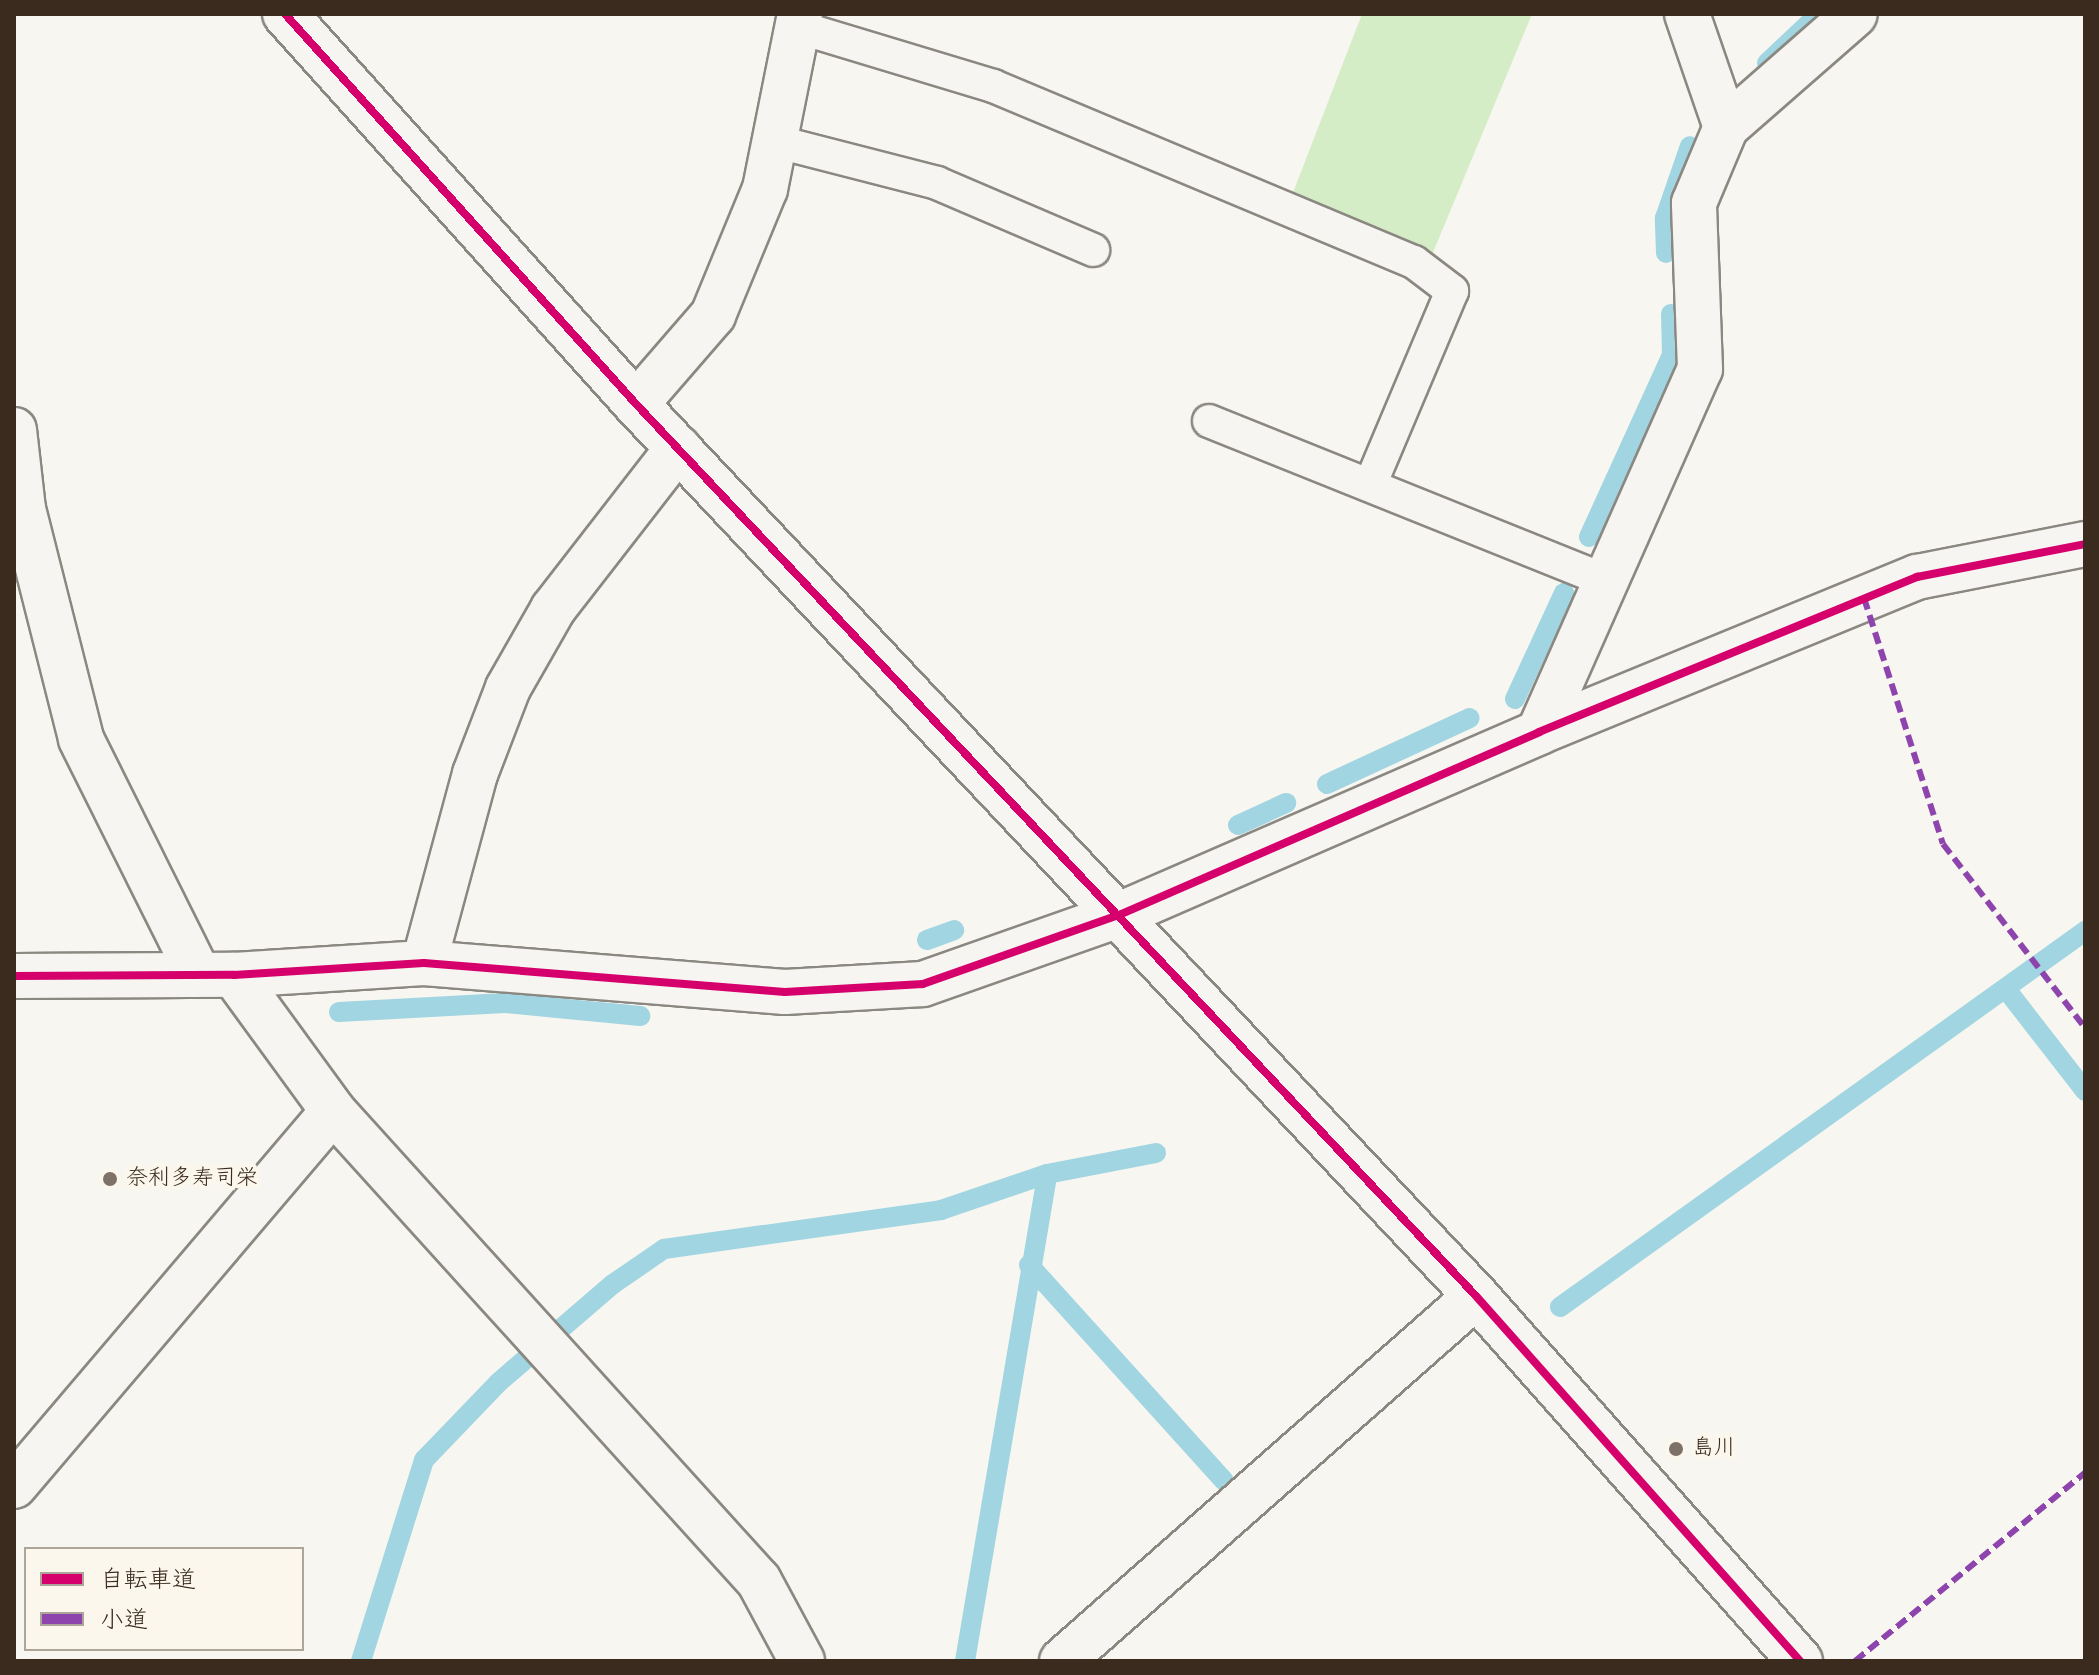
<!DOCTYPE html>
<html>
<head>
<meta charset="utf-8">
<style>
  body { margin:0 }
  #map { position:relative; width:2099px; height:1675px; overflow:hidden; background:#f8f6f0; font-family:Kalam,"Klee One",sans-serif }
  div>[style] { position:absolute }
  [style*='--x'] { left:calc(var(--x)*1px); top:calc(var(--y)*1px); width:calc(var(--w)*1px); rotate:calc(var(--a)*1deg) }
  .green>* { inset:0; background:#d4edc7 }
  .stream>* { height:20px; margin:-10px; padding:0 10px; transform-origin:10px; border-radius:10px; background:#a0d5e1 }
  .roads { filter:drop-shadow(2px 0 #8b8781) drop-shadow(-2px 0 #8b8781) drop-shadow(0 2px #8b8781) drop-shadow(0 -2px #8b8781) }
  .lane>* { height:32px; margin:-16px; padding:0 16px; transform-origin:16px; border-radius:16px; background:#f6f5f1 }
  .street>* { height:44px; margin:-22px; padding:0 22px; transform-origin:22px; border-radius:22px; background:#f6f5f1 }
  .secondary>* { height:44px; margin:-22px; padding:0 22px; transform-origin:22px; border-radius:22px; background:#f6f5f1 }
  .quiet>* { height:6px; margin-top:-3px; transform-origin:0; background:repeating-linear-gradient(90deg,#8e44ad 0 12px,transparent 0 18px) }
  .cycleway>* { height:8px; margin:-4px; padding:0 4px; transform-origin:4px; border-radius:4px; background:#d6006c }
  .dots>* { width:22px; height:22px; translate:-50% -50%; box-sizing:border-box; border:4px solid #fbf7ec; border-radius:50% }
  span { translate:-50% -50%; white-space:nowrap; text-align:center; line-height:1.15; -webkit-text-stroke:8px #fbf7ec; paint-order:stroke }
  .poi-label { font-size:22px; color:#3b2a1e }
  .left { translate:0 -50%; text-align:left }
  .frame { position:absolute; inset:0; border:16px solid #3b2a1e; pointer-events:none }
  .legend { position:absolute; left:24px; top:1547px; width:280px; height:104px; box-sizing:border-box; background:#fbf7ec; border:2px solid #aea59a; margin:0; padding:10px 14px; list-style:none; font-size:24px; color:#3b2a1e }
  .legend li { display:flex; align-items:center; gap:16px; height:40px }
  .legend b { width:40px; border:2px solid #aea59a }
</style>
</head>
<body>
<div id="map">
  <div class="green">
    <i style="clip-path:polygon(1362px 14px,1532px 14px,1432px 255px,1416px 255px,1287px 208px)"></i>
  </div>
  <div class="stream">
    <i style="--x:1767;--y:63;--w:71;--a:-43.3"></i>
    <i style="--x:1666;--y:253;--w:35;--a:-92"></i>
    <i style="--x:1665;--y:218;--w:76;--a:-70.9"></i>
    <i style="--x:1589;--y:537;--w:200;--a:-65.5"></i>
    <i style="--x:1672;--y:355;--w:41;--a:-91.4"></i>
    <i style="--x:1515;--y:699;--w:117;--a:-65.2"></i>
    <i style="--x:1327;--y:784;--w:157;--a:-24.8"></i>
    <i style="--x:1238;--y:825;--w:53;--a:-24.6"></i>
    <i style="--x:927;--y:940;--w:29;--a:-20"></i>
    <i style="--x:2006;--y:989;--w:129;--a:52.2"></i>
    <i style="--x:339;--y:1012;--w:166;--a:-3.1"></i>
    <i style="--x:505;--y:1003;--w:136;--a:5.5"></i>
    <i style="--x:1029;--y:1265;--w:291;--a:47.9"></i>
    <i style="--x:1560;--y:1307;--w:646;--a:-35.61"></i>
    <i style="--x:361;--y:1661;--w:211;--a:-72.6"></i>
    <i style="--x:424;--y:1460;--w:108;--a:-46.1"></i>
    <i style="--x:499;--y:1382;--w:150;--a:-40.7"></i>
    <i style="--x:613;--y:1284;--w:62;--a:-34.5"></i>
    <i style="--x:664;--y:1249;--w:280;--a:-8"></i>
    <i style="--x:941;--y:1210;--w:112;--a:-18.8"></i>
    <i style="--x:1047;--y:1174;--w:111;--a:-10.9"></i>
    <i style="--x:965;--y:1661;--w:494;--a:-80.4"></i>
  </div>
  <div class="roads">
    <div class="lane">
      <i style="--x:798;--y:27;--w:204;--a:16.8"></i>
      <i style="--x:993;--y:86;--w:456;--a:22.7"></i>
      <i style="--x:1414;--y:262;--w:48;--a:37.3"></i>
      <i style="--x:1452;--y:291;--w:211;--a:112.9"></i>
      <i style="--x:774;--y:141;--w:168;--a:14.4"></i>
      <i style="--x:937;--y:183;--w:170;--a:23.2"></i>
      <i style="--x:1209;--y:421;--w:429;--a:21.9"></i>
    </div>
    <div class="street">
      <i style="--x:1687;--y:14;--w:120;--a:71"></i>
      <i style="--x:636;--y:404;--w:118;--a:-49.1"></i>
      <i style="--x:713;--y:315;--w:136;--a:-67.6"></i>
      <i style="--x:765;--y:189;--w:178;--a:-78.7"></i>
      <i style="--x:14;--y:430;--w:80;--a:83.5"></i>
      <i style="--x:23;--y:509;--w:237;--a:75.8"></i>
      <i style="--x:81;--y:739;--w:263;--a:63.5"></i>
      <i style="--x:1539;--y:732;--w:397;--a:-66.1"></i>
      <i style="--x:1700;--y:369;--w:166;--a:-92.1"></i>
      <i style="--x:1694;--y:203;--w:82;--a:-67.2"></i>
      <i style="--x:1726;--y:127;--w:171;--a:-41.2"></i>
      <i style="--x:424;--y:963;--w:196;--a:-74.9"></i>
      <i style="--x:475;--y:774;--w:92;--a:-69"></i>
      <i style="--x:508;--y:688;--w:91;--a:-60.3"></i>
      <i style="--x:553;--y:609;--w:204;--a:-52.2"></i>
      <i style="--x:234;--y:975;--w:168;--a:53.9"></i>
      <i style="--x:333;--y:1111;--w:634;--a:47.81"></i>
      <i style="--x:759;--y:1581;--w:91;--a:61.7"></i>
      <i style="--x:14;--y:976;--w:220;--a:-0.3"></i>
      <i style="--x:234;--y:975;--w:190;--a:-3.6"></i>
      <i style="--x:424;--y:963;--w:362;--a:4.6"></i>
      <i style="--x:785;--y:992;--w:138;--a:-3.3"></i>
      <i style="--x:923;--y:984;--w:208;--a:-19.4"></i>
      <i style="--x:1119;--y:915;--w:458;--a:-23.5"></i>
      <i style="--x:1539;--y:732;--w:409;--a:-22.3"></i>
      <i style="--x:1917;--y:577;--w:171;--a:-11.1"></i>
      <i style="--x:14;--y:1486;--w:492;--a:-49.6"></i>
      <i style="--x:1062;--y:1661;--w:552;--a:-41.4"></i>
    </div>
    <div class="secondary">
      <i style="--x:285;--y:14;--w:525;--a:48.01"></i>
      <i style="--x:636;--y:404;--w:1225;--a:46.72"></i>
      <i style="--x:1476;--y:1296;--w:488;--a:48.4"></i>
    </div>
  </div>
  <div class="quiet">
    <i style="--x:1864;--y:598;--w:258;--a:72.2"></i>
    <i style="--x:1943;--y:844;--w:232;--a:52.3"></i>
    <i style="--x:1855;--y:1661;--w:297;--a:-39.3"></i>
  </div>
  <div class="cycleway">
    <i style="--x:285;--y:14;--w:525;--a:48.01"></i>
    <i style="--x:636;--y:404;--w:1225;--a:46.72"></i>
    <i style="--x:1476;--y:1296;--w:488;--a:48.4"></i>
    <i style="--x:14;--y:976;--w:220;--a:-0.3"></i>
    <i style="--x:234;--y:975;--w:190;--a:-3.6"></i>
    <i style="--x:424;--y:963;--w:362;--a:4.6"></i>
    <i style="--x:785;--y:992;--w:138;--a:-3.3"></i>
    <i style="--x:923;--y:984;--w:208;--a:-19.4"></i>
    <i style="--x:1119;--y:915;--w:458;--a:-23.5"></i>
    <i style="--x:1539;--y:732;--w:409;--a:-22.3"></i>
    <i style="--x:1917;--y:577;--w:171;--a:-11.1"></i>
  </div>
  <div class="dots">
    <i style="left:110px;top:1179px;background:#7d7168"></i>
    <i style="left:1676px;top:1449px;background:#7d7168"></i>
  </div>
  <div class="poi-label">
    <span class="left" style="left:126px;top:1179px">奈利多寿司栄</span>
    <span class="left" style="left:1692px;top:1449px">島川</span>
  </div>
  <div class="frame"></div>
  <ul class="legend">
  <li><b style="height:10px;background:#d6006c"></b>自転車道</li>
  <li><b style="height:10px;background:#8e44ad"></b>小道</li>
  </ul>
</div>
</body>
</html>
